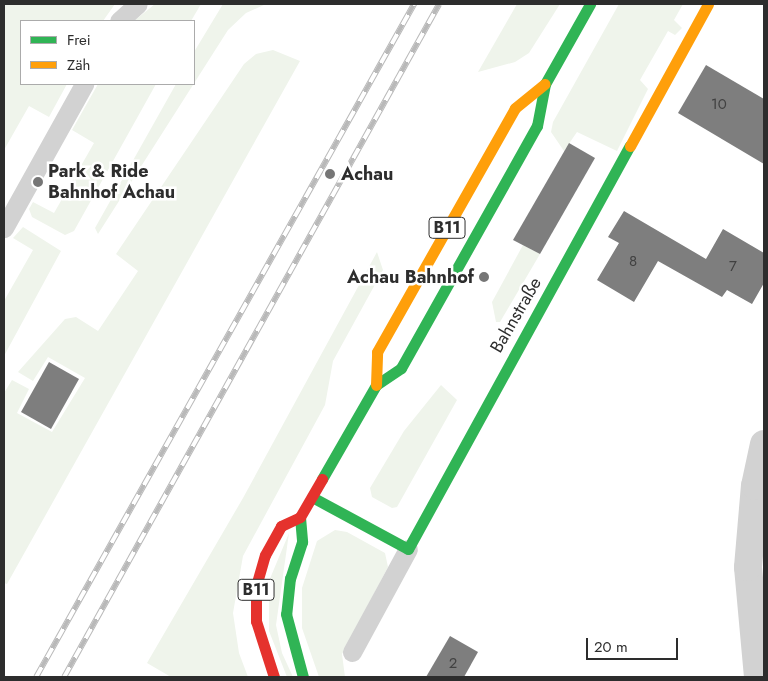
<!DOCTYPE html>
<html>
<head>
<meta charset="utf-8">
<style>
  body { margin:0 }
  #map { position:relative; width:768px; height:681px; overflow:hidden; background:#fff; font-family:Jost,sans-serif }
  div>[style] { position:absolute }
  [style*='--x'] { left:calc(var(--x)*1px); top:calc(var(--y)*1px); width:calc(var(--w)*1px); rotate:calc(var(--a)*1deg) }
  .green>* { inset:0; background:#eff4eb }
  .building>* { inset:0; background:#7e7e7e }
  .lane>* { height:19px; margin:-9.5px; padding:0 9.5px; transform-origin:9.5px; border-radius:9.5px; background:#d2d2d2 }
  .street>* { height:28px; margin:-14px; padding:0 14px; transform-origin:14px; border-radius:14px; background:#d2d2d2 }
  .fast>* { height:11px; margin:-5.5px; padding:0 5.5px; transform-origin:5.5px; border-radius:5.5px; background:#30b455 }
  .slow>* { height:11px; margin:-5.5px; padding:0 5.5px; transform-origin:5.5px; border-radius:5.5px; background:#ff9f0a }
  .jam>* { height:11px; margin:-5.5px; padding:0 5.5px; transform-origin:5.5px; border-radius:5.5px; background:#e5322d }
  .rail>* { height:5.5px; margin-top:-2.75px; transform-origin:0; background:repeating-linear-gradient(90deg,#fff 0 11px,#b9b9b9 0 22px); box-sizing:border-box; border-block:1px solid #b9b9b9 }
  .dots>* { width:14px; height:14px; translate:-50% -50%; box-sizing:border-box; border:2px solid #fff; border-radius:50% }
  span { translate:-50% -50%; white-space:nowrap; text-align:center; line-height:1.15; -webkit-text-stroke:5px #fff; paint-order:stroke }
  .number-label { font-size:15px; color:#414141 }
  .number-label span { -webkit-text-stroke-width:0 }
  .shield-label span { padding:1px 4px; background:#fff; border:1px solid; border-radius:4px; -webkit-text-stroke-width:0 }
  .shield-label { font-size:16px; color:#2d2d2d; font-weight:700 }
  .poi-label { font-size:18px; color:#2d2d2d; font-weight:700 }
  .left { translate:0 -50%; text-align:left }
  .right { translate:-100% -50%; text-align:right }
  .street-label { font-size:18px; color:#2d2d2d }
  .frame { position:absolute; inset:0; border:5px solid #2d2d2d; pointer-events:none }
  .legend { position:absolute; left:20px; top:20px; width:175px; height:65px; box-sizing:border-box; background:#fff; border:1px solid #ababab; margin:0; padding:6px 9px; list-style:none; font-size:15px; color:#2d2d2d }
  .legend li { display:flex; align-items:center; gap:10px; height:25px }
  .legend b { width:25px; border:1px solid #ababab }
  .scale { position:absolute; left:586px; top:638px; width:92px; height:22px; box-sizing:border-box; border:2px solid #2d2d2d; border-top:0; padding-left:6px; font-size:15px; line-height:18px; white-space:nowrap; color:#2d2d2d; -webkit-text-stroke:4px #fff; paint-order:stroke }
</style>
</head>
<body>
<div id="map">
  <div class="green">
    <i style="clip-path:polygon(4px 4px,115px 4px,103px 21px,21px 21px,21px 84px,67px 84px,49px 117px,29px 106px,4px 150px)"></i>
    <i style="clip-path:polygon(155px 4px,201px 4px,191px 21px,134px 21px)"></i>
    <i style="clip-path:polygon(223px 4px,266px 4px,246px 13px,228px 30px,98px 234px,95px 228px,176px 84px,194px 84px,194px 52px)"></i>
    <i style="clip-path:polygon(517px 4px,560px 4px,529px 53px,515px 62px,478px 72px)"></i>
    <i style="clip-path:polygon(619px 4px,683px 4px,674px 20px,682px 28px,675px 35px,668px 31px,640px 80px,648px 89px,617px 151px,577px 132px,564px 151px,551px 132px,553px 122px)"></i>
    <i style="clip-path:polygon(273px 50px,300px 61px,7px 584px,4px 583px,4px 393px,12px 380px,29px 389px,17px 413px,52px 432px,85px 378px,48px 357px,33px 381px,18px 372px,65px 319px,76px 317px,98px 331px,138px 271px,116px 254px,244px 64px,256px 54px)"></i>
    <i style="clip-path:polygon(98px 84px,156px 84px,74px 231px,65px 235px,32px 217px,29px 209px,33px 202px,54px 213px,94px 143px,72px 130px)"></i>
    <i style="clip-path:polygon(23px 227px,61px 251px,4px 356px,4px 301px,33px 250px,13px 238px)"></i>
    <i style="clip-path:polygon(523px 245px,540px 254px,500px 322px,496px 322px,492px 302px)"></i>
    <i style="clip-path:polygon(377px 252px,383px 270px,333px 361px,325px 405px,243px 556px,233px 613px,239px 653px,248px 677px,171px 677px,147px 663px,243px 498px)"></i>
    <i style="clip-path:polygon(441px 385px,457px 400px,397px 507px,392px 508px,372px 497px,370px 488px,404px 431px)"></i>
    <i style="clip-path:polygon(335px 530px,347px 532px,385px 553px,388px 567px,342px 654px,345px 677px,319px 677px,302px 628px,302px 588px,317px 541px)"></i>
    <i style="clip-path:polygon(289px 533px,276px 625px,282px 653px,293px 677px,287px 677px,269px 631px,269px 581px)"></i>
  </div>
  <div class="building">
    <i style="clip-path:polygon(706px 65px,764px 99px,764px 164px,678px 113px)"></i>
    <i style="clip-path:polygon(569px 143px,595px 158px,540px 254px,513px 240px)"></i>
    <i style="clip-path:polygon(624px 211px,706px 259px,723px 229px,764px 253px,764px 283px,752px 304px,727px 290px,722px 297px,658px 261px,634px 302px,597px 280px,619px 243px,608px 237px)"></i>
    <i style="clip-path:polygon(49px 362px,79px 379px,51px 429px,21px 412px)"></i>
    <i style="clip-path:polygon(450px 636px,478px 652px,464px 677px,426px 677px)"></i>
  </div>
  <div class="lane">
    <i style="--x:119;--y:21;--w:25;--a:-42"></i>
    <i style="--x:4;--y:228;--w:165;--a:-60.9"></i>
    <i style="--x:352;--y:652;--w:117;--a:-61.5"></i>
  </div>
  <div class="street">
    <i style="--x:758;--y:677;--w:110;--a:-95.2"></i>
    <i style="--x:748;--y:567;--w:81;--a:-85.1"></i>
    <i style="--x:755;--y:486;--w:43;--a:-77.9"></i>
  </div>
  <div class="fast">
    <i style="--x:322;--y:479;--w:108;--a:-60.1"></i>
    <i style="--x:376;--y:385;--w:30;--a:-34"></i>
    <i style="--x:401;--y:368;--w:278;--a:-60.7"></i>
    <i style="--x:537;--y:126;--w:43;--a:-79.2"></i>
    <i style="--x:545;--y:84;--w:92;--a:-60.6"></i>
    <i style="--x:312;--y:497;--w:109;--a:28.4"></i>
    <i style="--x:408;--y:549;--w:460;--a:-61.2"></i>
    <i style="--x:300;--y:517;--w:25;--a:85"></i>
    <i style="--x:302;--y:542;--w:38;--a:108"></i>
    <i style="--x:290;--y:578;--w:36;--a:96"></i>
    <i style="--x:286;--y:614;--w:65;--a:74.9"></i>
  </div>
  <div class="slow">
    <i style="--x:630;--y:146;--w:162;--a:-61.2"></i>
    <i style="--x:376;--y:385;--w:33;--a:-88"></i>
    <i style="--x:377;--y:352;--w:280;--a:-60.5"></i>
    <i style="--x:515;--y:108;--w:38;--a:-39"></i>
  </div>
  <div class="jam">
    <i style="--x:274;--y:677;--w:59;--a:-107.8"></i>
    <i style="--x:256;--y:621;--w:35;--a:-90"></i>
    <i style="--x:256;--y:586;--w:32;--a:-74"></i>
    <i style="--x:265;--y:555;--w:33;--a:-61"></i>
    <i style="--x:281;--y:526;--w:21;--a:-25"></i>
    <i style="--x:300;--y:517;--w:44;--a:-59.9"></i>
  </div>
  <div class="rail">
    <i style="--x:36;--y:677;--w:772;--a:-60.68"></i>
    <i style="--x:64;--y:677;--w:770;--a:-60.87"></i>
  </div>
  <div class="dots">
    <i style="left:330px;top:174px;background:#767676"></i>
    <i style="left:38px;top:182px;background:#767676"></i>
    <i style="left:484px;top:277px;background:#767676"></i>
  </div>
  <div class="number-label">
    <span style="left:719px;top:105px">10</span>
    <span style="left:633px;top:262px">8</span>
    <span style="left:733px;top:267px">7</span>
    <span style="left:453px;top:664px">2</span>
  </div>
  <div class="shield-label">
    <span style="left:447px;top:228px">B11</span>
    <span style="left:256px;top:590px">B11</span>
  </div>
  <div class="poi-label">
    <span class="left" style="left:48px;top:182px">Park &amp; Ride<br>Bahnhof Achau</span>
    <span class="left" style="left:341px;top:174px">Achau</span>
    <span class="right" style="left:474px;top:277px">Achau Bahnhof</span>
  </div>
  <div class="street-label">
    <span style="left:516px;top:315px;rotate:-60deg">Bahnstraße</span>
  </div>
  <div class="frame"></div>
  <ul class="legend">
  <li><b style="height:6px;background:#30b455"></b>Frei</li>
  <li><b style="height:6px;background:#ff9f0a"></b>Zäh</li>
  </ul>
  <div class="scale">20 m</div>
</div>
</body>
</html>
